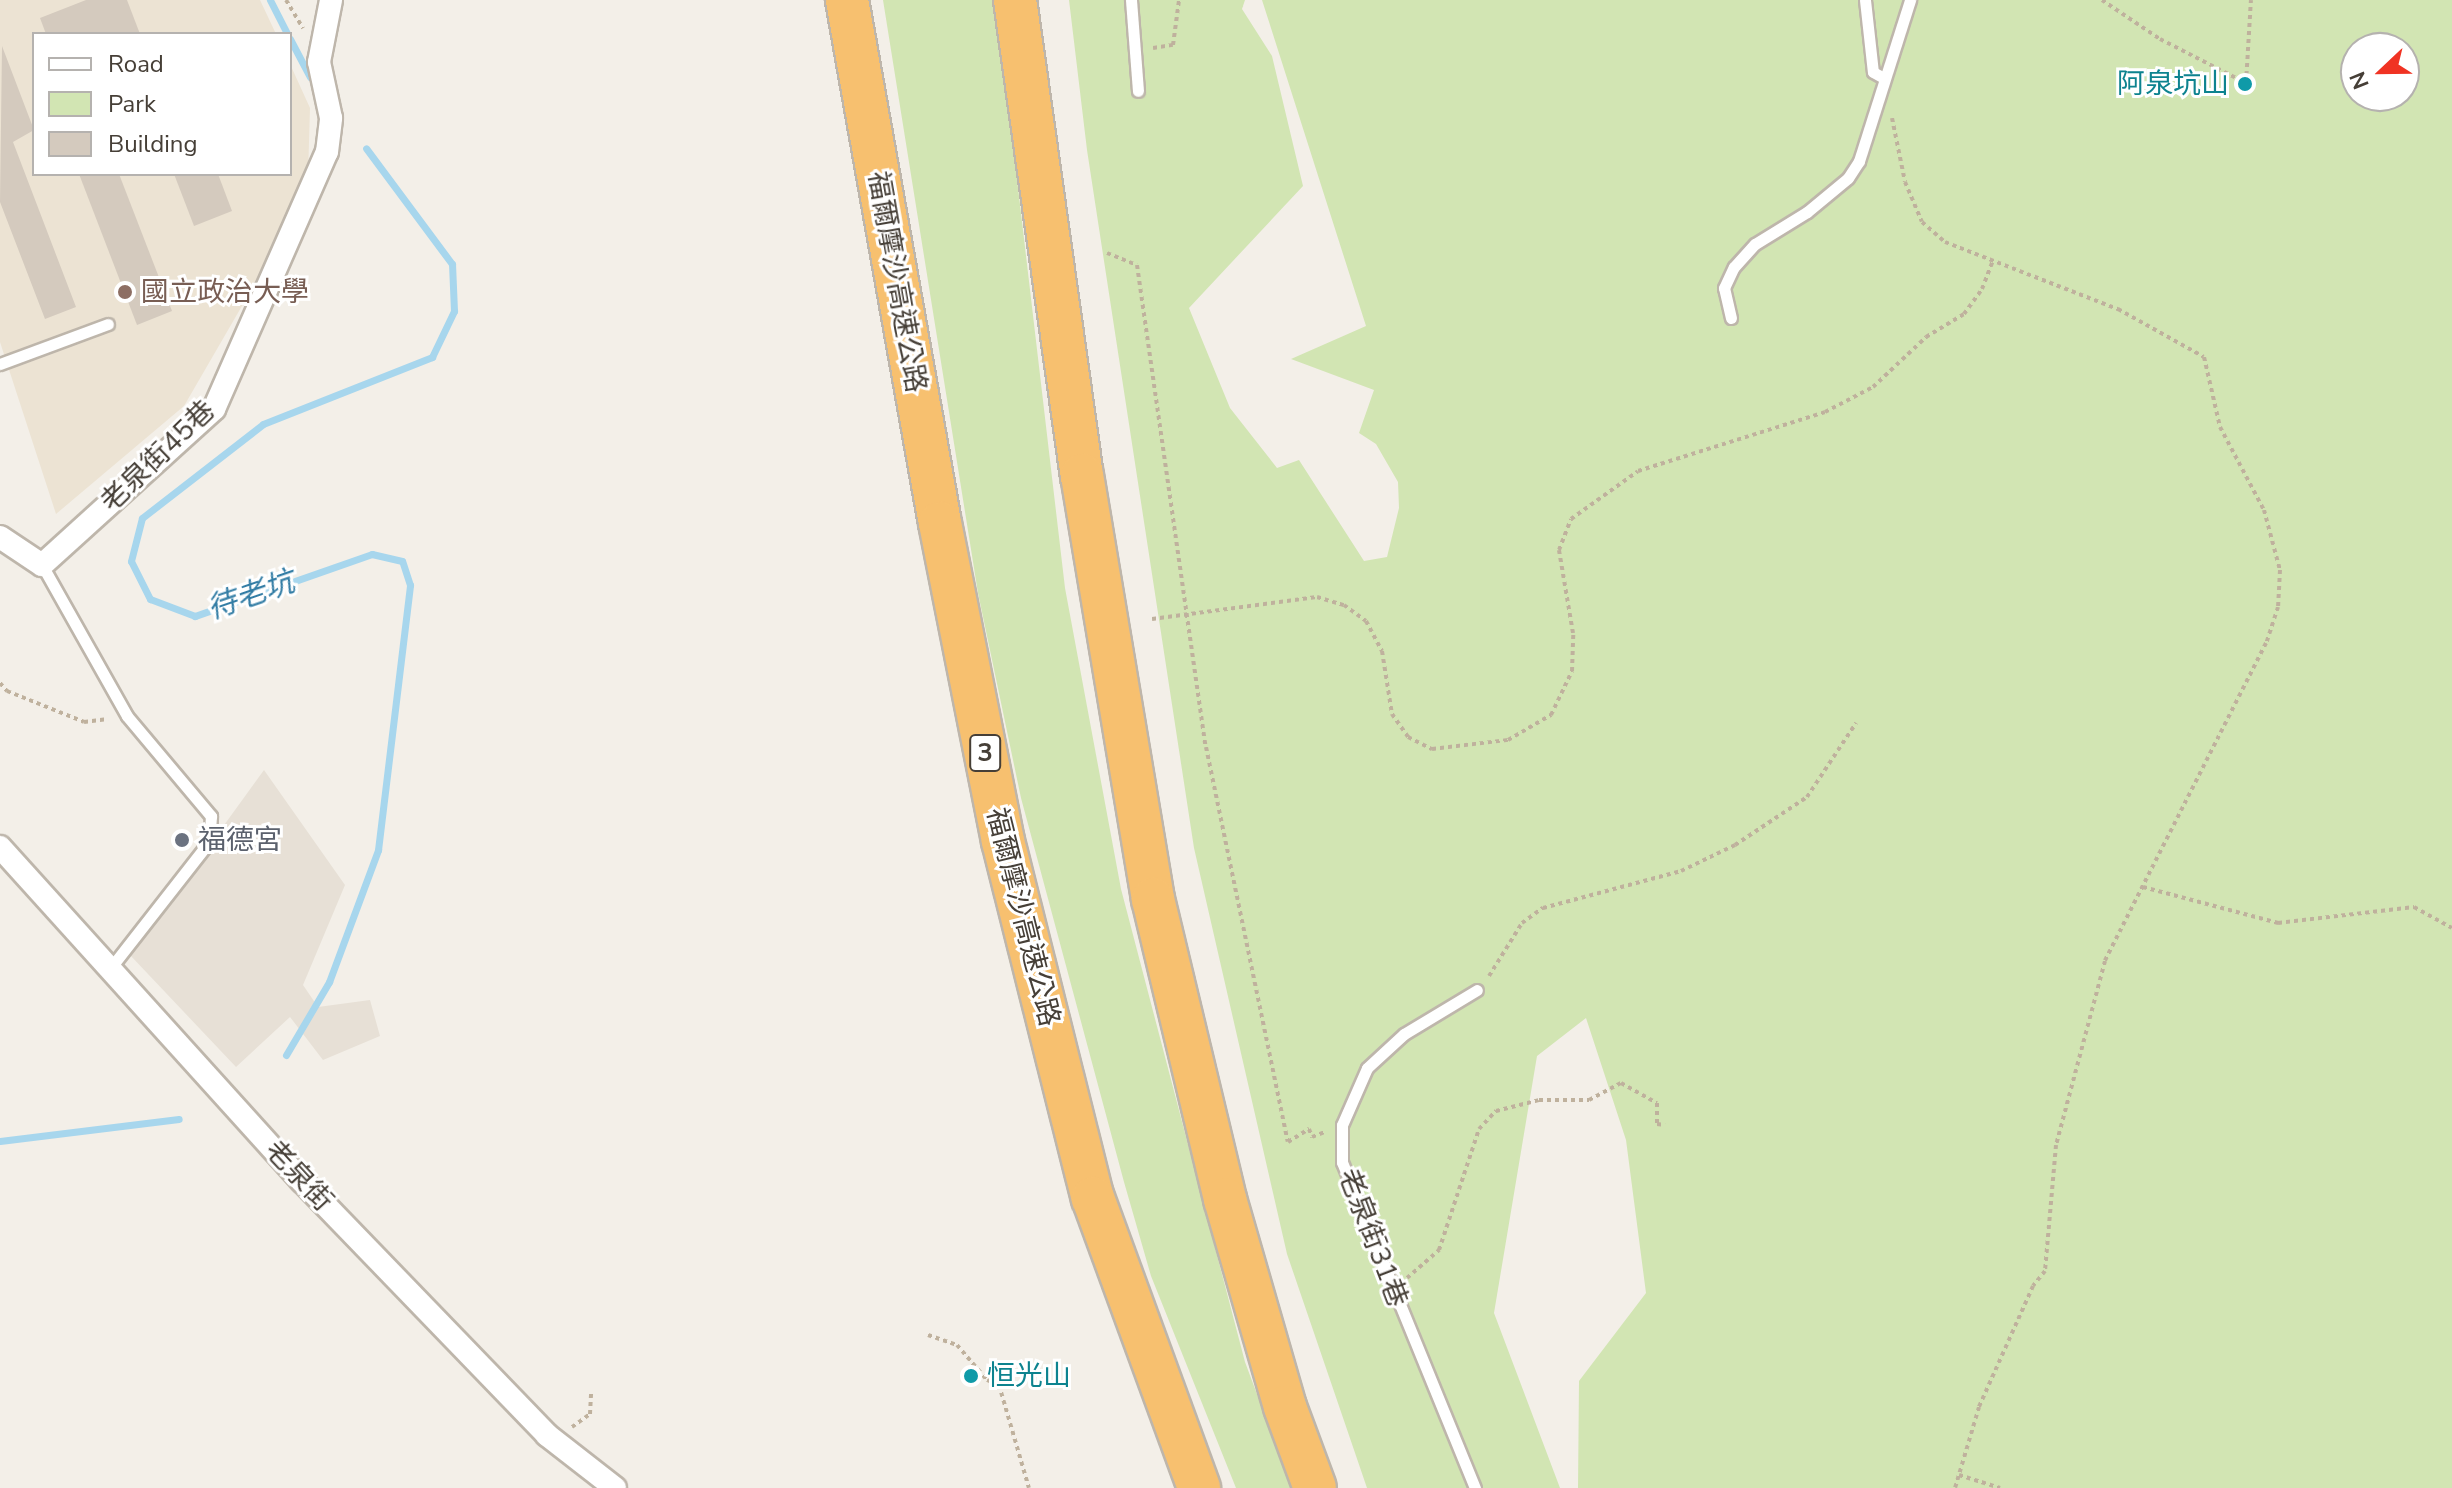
<!DOCTYPE html>
<html>
<head>
<meta charset="utf-8">
<style>
  body { margin:0 }
  #map { position:relative; width:2452px; height:1488px; overflow:hidden; background:#f3efe8; font-family:"Nunito Sans","Noto Sans TC",sans-serif }
  div>[style] { position:absolute }
  [style*='--x'] { left:calc(var(--x)*1px); top:calc(var(--y)*1px); width:calc(var(--w)*1px); rotate:calc(var(--a)*1deg) }
  .residential>* { inset:0; background:#e7e0d6 }
  .education>* { inset:0; background:#ece3d3 }
  .green>* { inset:0; background:#d2e5b3 }
  .stream>* { height:7px; margin:-3.5px; padding:0 3.5px; transform-origin:3.5px; border-radius:3.5px; background:#a7d6ed }
  .building>* { inset:0; background:#d4cabe }
  .path>* { height:4px; margin-top:-2px; transform-origin:0; background:repeating-linear-gradient(90deg,#bfb19d 0 4px,transparent 0 8px) }
  .roads { filter:drop-shadow(2px 0 #beb6ab) drop-shadow(-2px 0 #beb6ab) drop-shadow(0 2px #beb6ab) drop-shadow(0 -2px #beb6ab) }
  .service>* { height:11px; margin:-5.5px; padding:0 5.5px; transform-origin:5.5px; border-radius:5.5px; background:#fff }
  .minor>* { height:22px; margin:-11px; padding:0 11px; transform-origin:11px; border-radius:11px; background:#fff }
  .motorway>* { height:42px; margin:-21px; padding:0 21px; transform-origin:21px; border-radius:21px; background:#f7c06f }
  .dots>* { width:22px; height:22px; translate:-50% -50%; box-sizing:border-box; border:4px solid #fff; border-radius:50% }
  span { translate:-50% -50%; white-space:nowrap; text-align:center; line-height:1.15; -webkit-text-stroke:6px #fff; paint-order:stroke }
  .shield-label span { padding:2px 6px; background:#fff; border:2px solid; border-radius:6px; -webkit-text-stroke-width:0 }
  .shield-label { font-size:26px; color:#463f37; font-weight:700 }
  .culture-label { font-size:28px; color:#0d838f }
  .right { translate:-100% -50%; text-align:right }
  .left { translate:0 -50%; text-align:left }
  .street-label { font-size:28px; color:#463f37 }
  .education-label { font-size:28px; color:#785e54 }
  .worship-label { font-size:28px; color:#5b616d }
  .water-label { font-size:30px; color:#337da5; font-style:italic }
  .legend { position:absolute; left:32px; top:32px; width:260px; height:144px; box-sizing:border-box; background:#fff; border:2px solid #b5b2af; margin:0; padding:10px 14px; list-style:none; font-size:24px; color:#463f37 }
  .legend li { display:flex; align-items:center; gap:16px; height:40px }
  .legend b { width:40px; border:2px solid #b5b2af }
  .north { position:absolute; left:2340px; top:32px; width:80px; height:80px; box-sizing:border-box; background:#fff; border:2px solid #b5b2af; border-radius:50%; rotate:248deg; font-size:22px; font-weight:700; line-height:32px; text-align:center; color:#463f37 }
  .north::after { content:''; display:block; margin:auto; width:28px; height:36px; background:#f03323; clip-path:polygon(50% 0,100% 100%,50% 72%,0 100%) }
</style>
</head>
<body>
<div id="map">
  <div class="residential">
    <i style="clip-path:polygon(264px 770px,345px 885px,303px 985px,318px 1007px,370px 1000px,380px 1036px,323px 1060px,290px 1017px,236px 1067px,130px 955px)"></i>
  </div>
  <div class="education">
    <i style="clip-path:polygon(0 0,260px 0,276px 34px,34px 34px,34px 174px,290px 174px,290px 64px,310px 108px,308px 176px,279px 242px,184px 406px,56px 514px,0 342px)"></i>
  </div>
  <div class="green">
    <i style="clip-path:polygon(883px 0,996px 0,1065px 588px,1121px 889px,1245px 1362px,1292px 1488px,1236px 1488px,1151px 1276px,1124px 1182px,1021px 798px,978px 593px)"></i>
    <i style="clip-path:polygon(evenodd,1069px 0,1245px 0,1242px 9px,1272px 56px,1303px 186px,1189px 308px,1230px 408px,1277px 468px,1299px 460px,1364px 561px,1387px 557px,1399px 508px,1398px 482px,1376px 444px,1359px 433px,1374px 390px,1291px 359px,1366px 326px,1262px 0,2452px 0,2452px 1488px,1578px 1488px,1579px 1381px,1646px 1293px,1626px 1140px,1586px 1018px,1537px 1056px,1494px 1313px,1560px 1488px,1367px 1488px,1287px 1254px,1194px 848px,1087px 150px,1069px 0,2356px 48px,2404px 48px,2404px 96px,2356px 96px,2356px 48px)"></i>
  </div>
  <div class="stream">
    <i style="--x:270;--y:0;--w:38;--a:63"></i>
    <i style="--x:290;--y:39;--w:43;--a:62.2"></i>
    <i style="--x:286;--y:1055;--w:85;--a:-59.5"></i>
    <i style="--x:329;--y:982;--w:141;--a:-69.6"></i>
    <i style="--x:378;--y:850;--w:267;--a:-83.1"></i>
    <i style="--x:410;--y:585;--w:25;--a:-108"></i>
    <i style="--x:402;--y:561;--w:31;--a:-167"></i>
    <i style="--x:372;--y:554;--w:188;--a:160.7"></i>
    <i style="--x:195;--y:616;--w:48;--a:-159.3"></i>
    <i style="--x:150;--y:599;--w:42;--a:-116.6"></i>
    <i style="--x:131;--y:561;--w:44;--a:-75.7"></i>
    <i style="--x:142;--y:518;--w:153;--a:-37.8"></i>
    <i style="--x:263;--y:424;--w:182;--a:-21.6"></i>
    <i style="--x:432;--y:357;--w:51;--a:-64.4"></i>
    <i style="--x:454;--y:311;--w:47;--a:-92.4"></i>
    <i style="--x:452;--y:264;--w:144;--a:-126.6"></i>
    <i style="--x:0;--y:1141;--w:180;--a:-7"></i>
  </div>
  <div class="building">
    <i style="clip-path:polygon(86px 0,127px 0,140px 34px,46px 34px,40px 18px)"></i>
    <i style="clip-path:polygon(2px 46px,34px 130px,13px 142px,76px 307px,45px 319px,0 202px)"></i>
    <i style="clip-path:polygon(79px 174px,119px 174px,172px 311px,137px 325px)"></i>
    <i style="clip-path:polygon(174px 174px,218px 174px,232px 211px,194px 226px)"></i>
  </div>
  <div class="path">
    <i style="--x:286;--y:0;--w:33;--a:59"></i>
    <i style="--x:2102;--y:0;--w:70;--a:33.9"></i>
    <i style="--x:2160;--y:39;--w:97;--a:27.1"></i>
    <i style="--x:2246;--y:83;--w:83;--a:-86.6"></i>
    <i style="--x:1153;--y:48;--w:20;--a:-9"></i>
    <i style="--x:1173;--y:45;--w:45;--a:-82.4"></i>
    <i style="--x:1892;--y:118;--w:65;--a:78.5"></i>
    <i style="--x:1905;--y:182;--w:43;--a:67"></i>
    <i style="--x:1922;--y:222;--w:30;--a:41"></i>
    <i style="--x:1945;--y:242;--w:186;--a:21.2"></i>
    <i style="--x:2118;--y:309;--w:98;--a:29.2"></i>
    <i style="--x:2204;--y:357;--w:72;--a:77.1"></i>
    <i style="--x:2220;--y:427;--w:94;--a:62.1"></i>
    <i style="--x:2264;--y:510;--w:62;--a:75.1"></i>
    <i style="--x:2280;--y:570;--w:37;--a:93"></i>
    <i style="--x:2278;--y:607;--w:38;--a:108"></i>
    <i style="--x:2266;--y:643;--w:356;--a:116.9"></i>
    <i style="--x:2105;--y:961;--w:190;--a:104.9"></i>
    <i style="--x:2056;--y:1145;--w:126;--a:95"></i>
    <i style="--x:2045;--y:1271;--w:19;--a:129"></i>
    <i style="--x:2033;--y:1286;--w:133;--a:114.1"></i>
    <i style="--x:1979;--y:1407;--w:84;--a:106.5"></i>
    <i style="--x:1107;--y:253;--w:32;--a:22"></i>
    <i style="--x:1137;--y:265;--w:487;--a:81.9"></i>
    <i style="--x:1206;--y:747;--w:403;--a:78.3"></i>
    <i style="--x:1288;--y:1142;--w:25;--a:-32"></i>
    <i style="--x:1309;--y:1129;--w:9;--a:69"></i>
    <i style="--x:1312;--y:1137;--w:14;--a:-21"></i>
    <i style="--x:1152;--y:619;--w:166;--a:-7.6"></i>
    <i style="--x:1317;--y:597;--w:28;--a:17"></i>
    <i style="--x:1344;--y:605;--w:27;--a:36"></i>
    <i style="--x:1366;--y:621;--w:34;--a:62"></i>
    <i style="--x:1382;--y:651;--w:64;--a:81"></i>
    <i style="--x:1392;--y:714;--w:28;--a:55"></i>
    <i style="--x:1408;--y:737;--w:27;--a:27"></i>
    <i style="--x:1432;--y:749;--w:77;--a:-6.8"></i>
    <i style="--x:1508;--y:740;--w:50;--a:-30.2"></i>
    <i style="--x:1551;--y:715;--w:49;--a:-64.5"></i>
    <i style="--x:1572;--y:671;--w:38;--a:-88"></i>
    <i style="--x:1573;--y:633;--w:84;--a:-99.6"></i>
    <i style="--x:1559;--y:550;--w:33;--a:-69"></i>
    <i style="--x:1571;--y:519;--w:82;--a:-35.6"></i>
    <i style="--x:1638;--y:471;--w:196;--a:-17.5"></i>
    <i style="--x:1825;--y:412;--w:54;--a:-27.5"></i>
    <i style="--x:1873;--y:387;--w:73;--a:-43.3"></i>
    <i style="--x:1926;--y:337;--w:44;--a:-31.2"></i>
    <i style="--x:1964;--y:314;--w:31;--a:-54"></i>
    <i style="--x:1982;--y:289;--w:31;--a:-69"></i>
    <i style="--x:0;--y:683;--w:11;--a:49"></i>
    <i style="--x:7;--y:691;--w:83;--a:21.9"></i>
    <i style="--x:84;--y:722;--w:24;--a:-7"></i>
    <i style="--x:2143;--y:887;--w:140;--a:14.9"></i>
    <i style="--x:2278;--y:923;--w:137;--a:-6.7"></i>
    <i style="--x:2414;--y:907;--w:43;--a:28.9"></i>
    <i style="--x:1489;--y:976;--w:62;--a:-58.1"></i>
    <i style="--x:1522;--y:923;--w:26;--a:-36"></i>
    <i style="--x:1543;--y:908;--w:143;--a:-15"></i>
    <i style="--x:1681;--y:871;--w:60;--a:-25.7"></i>
    <i style="--x:1735;--y:845;--w:87;--a:-33.7"></i>
    <i style="--x:1807;--y:797;--w:89;--a:-56.5"></i>
    <i style="--x:1407;--y:1278;--w:43;--a:-41.2"></i>
    <i style="--x:1439;--y:1250;--w:127;--a:-71.7"></i>
    <i style="--x:1479;--y:1129;--w:25;--a:-47"></i>
    <i style="--x:1496;--y:1111;--w:44;--a:-14.3"></i>
    <i style="--x:1539;--y:1100;--w:50;--a:0"></i>
    <i style="--x:1589;--y:1100;--w:36;--a:-28"></i>
    <i style="--x:1621;--y:1083;--w:41;--a:29.1"></i>
    <i style="--x:1657;--y:1103;--w:21;--a:90"></i>
    <i style="--x:1657;--y:1124;--w:8;--a:7"></i>
    <i style="--x:928;--y:1335;--w:31;--a:19"></i>
    <i style="--x:957;--y:1345;--w:46;--a:49.4"></i>
    <i style="--x:987;--y:1380;--w:13;--a:23"></i>
    <i style="--x:999;--y:1385;--w:107;--a:73.8"></i>
    <i style="--x:572;--y:1427;--w:22;--a:-36"></i>
    <i style="--x:590;--y:1414;--w:21;--a:-87"></i>
    <i style="--x:1959;--y:1475;--w:43;--a:17.6"></i>
  </div>
  <div class="roads">
    <div class="service">
      <i style="--x:1131;--y:0;--w:91;--a:85.6"></i>
      <i style="--x:1865;--y:0;--w:72;--a:83.7"></i>
      <i style="--x:1873;--y:72;--w:13;--a:29"></i>
      <i style="--x:1731;--y:318;--w:31;--a:-103"></i>
      <i style="--x:1724;--y:288;--w:23;--a:-65"></i>
      <i style="--x:1734;--y:267;--w:31;--a:-48"></i>
      <i style="--x:1755;--y:244;--w:61;--a:-31.6"></i>
      <i style="--x:1807;--y:212;--w:53;--a:-39.7"></i>
      <i style="--x:1848;--y:178;--w:20;--a:-57"></i>
      <i style="--x:1859;--y:161;--w:169;--a:-72.4"></i>
      <i style="--x:0;--y:364;--w:115;--a:-20.3"></i>
      <i style="--x:42;--y:565;--w:173;--a:60.6"></i>
      <i style="--x:127;--y:716;--w:131;--a:50"></i>
      <i style="--x:211;--y:816;--w:26;--a:94"></i>
      <i style="--x:209;--y:842;--w:157;--a:128"></i>
      <i style="--x:1475;--y:1488;--w:352;--a:-112.2"></i>
      <i style="--x:1342;--y:1162;--w:37;--a:-90"></i>
      <i style="--x:1342;--y:1125;--w:62;--a:-66.3"></i>
      <i style="--x:1367;--y:1068;--w:50;--a:-42.6"></i>
      <i style="--x:1404;--y:1034;--w:85;--a:-31.1"></i>
    </div>
    <div class="minor">
      <i style="--x:0;--y:537;--w:50;--a:33.7"></i>
      <i style="--x:42;--y:565;--w:232;--a:-42.2"></i>
      <i style="--x:214;--y:409;--w:281;--a:-66.3"></i>
      <i style="--x:327;--y:152;--w:34;--a:-83"></i>
      <i style="--x:331;--y:118;--w:57;--a:-102.1"></i>
      <i style="--x:319;--y:62;--w:63;--a:-79"></i>
      <i style="--x:0;--y:847;--w:450;--a:47.9"></i>
      <i style="--x:302;--y:1181;--w:353;--a:46"></i>
      <i style="--x:547;--y:1435;--w:86;--a:37.9"></i>
    </div>
    <div class="motorway">
      <i style="--x:847;--y:0;--w:531;--a:79.92"></i>
      <i style="--x:940;--y:523;--w:324;--a:78.8"></i>
      <i style="--x:1003;--y:841;--w:368;--a:75.9"></i>
      <i style="--x:1093;--y:1198;--w:309;--a:69.9"></i>
      <i style="--x:1015;--y:0;--w:480;--a:82"></i>
      <i style="--x:1082;--y:475;--w:430;--a:80.5"></i>
      <i style="--x:1153;--y:899;--w:309;--a:76.5"></i>
      <i style="--x:1225;--y:1199;--w:216;--a:73.9"></i>
      <i style="--x:1285;--y:1407;--w:86;--a:69.7"></i>
    </div>
  </div>
  <div class="dots">
    <i style="left:2245px;top:84px;background:#0f9aa8"></i>
    <i style="left:125px;top:292px;background:#8d6e63"></i>
    <i style="left:182px;top:840px;background:#6b7280"></i>
    <i style="left:971px;top:1376px;background:#0f9aa8"></i>
  </div>
  <div class="shield-label">
    <span style="left:985px;top:753px">3</span>
  </div>
  <div class="culture-label">
    <span class="right" style="left:2229px;top:84px">阿泉坑山</span>
    <span class="left" style="left:987px;top:1376px">恒光山</span>
  </div>
  <div class="street-label">
    <span style="left:897px;top:282px;rotate:80deg">福爾摩沙高速公路</span>
    <span style="left:158px;top:456px;rotate:-44deg">老泉街45巷</span>
    <span style="left:1023px;top:917px;rotate:76deg">福爾摩沙高速公路</span>
    <span style="left:299px;top:1176px;rotate:47deg">老泉街</span>
    <span style="left:1373px;top:1238px;rotate:69deg">老泉街31巷</span>
  </div>
  <div class="education-label">
    <span class="left" style="left:141px;top:292px">國立政治大學</span>
  </div>
  <div class="worship-label">
    <span class="left" style="left:198px;top:840px">福德宮</span>
  </div>
  <div class="water-label">
    <span style="left:251px;top:596px;rotate:-19deg">待老坑</span>
  </div>
  <ul class="legend">
  <li><b style="height:10px;background:#fff"></b>Road</li>
  <li><b style="height:22px;background:#d2e5b3"></b>Park</li>
  <li><b style="height:22px;background:#d4cabe"></b>Building</li>
  </ul>
  <div class="north">N</div>
</div>
</body>
</html>
